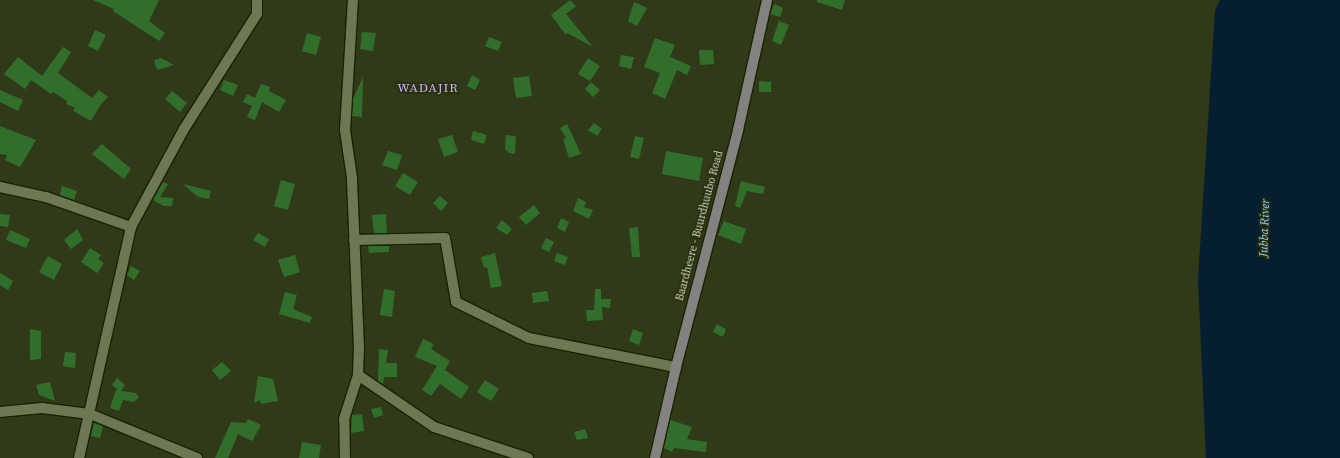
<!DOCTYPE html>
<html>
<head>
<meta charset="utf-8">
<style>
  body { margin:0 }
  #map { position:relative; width:1340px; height:458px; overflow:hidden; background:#313a18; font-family:"Source Serif 4",serif }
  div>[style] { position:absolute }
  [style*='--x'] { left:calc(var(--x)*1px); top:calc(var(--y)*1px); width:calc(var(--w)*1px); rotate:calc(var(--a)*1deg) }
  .water>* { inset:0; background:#051f31 }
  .building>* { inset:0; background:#326e2b }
  .roads { filter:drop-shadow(1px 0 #192101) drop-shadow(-1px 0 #192101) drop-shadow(0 1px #192101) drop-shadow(0 -1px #192101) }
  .street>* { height:10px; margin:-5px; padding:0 5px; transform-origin:5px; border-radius:5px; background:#6c7753 }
  .secondary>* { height:10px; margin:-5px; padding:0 5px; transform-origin:5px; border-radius:5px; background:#848281 }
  span { translate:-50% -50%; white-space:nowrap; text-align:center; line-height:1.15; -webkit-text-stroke:3.5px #272f0e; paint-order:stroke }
  .street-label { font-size:11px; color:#d3dac6 }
  .water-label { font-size:12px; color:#92cefc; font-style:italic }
  .quarter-label { font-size:13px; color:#ccb1f7; letter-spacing:1px }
</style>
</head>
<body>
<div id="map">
  <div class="water">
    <i style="clip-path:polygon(1220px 0,1340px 0,1340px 458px,1206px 458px,1198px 280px,1215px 10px)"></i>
  </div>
  <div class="building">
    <i style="clip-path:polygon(93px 0,159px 0,149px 21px,165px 33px,159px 41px,113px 11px,114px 9px)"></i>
    <i style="clip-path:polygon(570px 0,576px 6px,566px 14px,593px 47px,567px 33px,566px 35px,551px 15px)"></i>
    <i style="clip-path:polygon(817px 0,845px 0,842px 10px,817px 2px)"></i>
    <i style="clip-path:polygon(634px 2px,647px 8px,637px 26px,628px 21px)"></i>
    <i style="clip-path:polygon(774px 4px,783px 8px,780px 17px,770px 14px)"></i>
    <i style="clip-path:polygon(779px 21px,789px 25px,781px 45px,772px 41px)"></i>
    <i style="clip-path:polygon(95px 30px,106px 35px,98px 51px,88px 46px)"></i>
    <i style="clip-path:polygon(362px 32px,376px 33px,373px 51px,360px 49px)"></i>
    <i style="clip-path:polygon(307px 33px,321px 37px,316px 55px,302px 51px)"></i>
    <i style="clip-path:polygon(489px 37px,502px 42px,498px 51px,485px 46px)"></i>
    <i style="clip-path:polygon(655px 38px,675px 45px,670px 57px,691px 66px,687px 75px,677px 70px,665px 99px,652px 93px,660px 73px,644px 67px)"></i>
    <i style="clip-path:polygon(63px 47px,71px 52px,58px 73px,92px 98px,99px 90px,108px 97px,101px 104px,91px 121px,73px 111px,75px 108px,66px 104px,67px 101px,53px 92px,51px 94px,31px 80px,25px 89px,4px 74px,18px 57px,42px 76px)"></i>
    <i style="clip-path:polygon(699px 50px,713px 50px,714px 64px,700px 65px)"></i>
    <i style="clip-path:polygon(621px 55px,634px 57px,631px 69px,619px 66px)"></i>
    <i style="clip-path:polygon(161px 58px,174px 65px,157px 70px,154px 60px)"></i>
    <i style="clip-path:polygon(588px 58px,600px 66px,590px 81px,578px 74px)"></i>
    <i style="clip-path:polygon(472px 75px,480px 80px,475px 90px,467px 86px)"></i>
    <i style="clip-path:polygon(529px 76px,532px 96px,516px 98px,513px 78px)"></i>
    <i style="clip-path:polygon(363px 77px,362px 117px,352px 116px,353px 99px)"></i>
    <i style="clip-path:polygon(224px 80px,238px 85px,233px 96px,220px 90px)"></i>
    <i style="clip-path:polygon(759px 81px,771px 82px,771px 92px,759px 92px)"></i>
    <i style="clip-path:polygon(591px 82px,600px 90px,593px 97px,585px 89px)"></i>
    <i style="clip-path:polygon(261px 84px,270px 87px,269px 91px,286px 100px,279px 112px,262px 102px,255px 120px,247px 117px,252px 106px,243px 102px,247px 94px,255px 98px)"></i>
    <i style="clip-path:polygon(0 90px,23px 100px,18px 111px,0 102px)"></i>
    <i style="clip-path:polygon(172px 91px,187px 103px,180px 112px,165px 99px)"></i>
    <i style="clip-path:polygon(594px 123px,602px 129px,597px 136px,588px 130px)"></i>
    <i style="clip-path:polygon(567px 124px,581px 154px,569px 158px,563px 139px,566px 138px,560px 128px)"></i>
    <i style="clip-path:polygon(0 126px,36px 140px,20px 167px,5px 160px,7px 155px,0 154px)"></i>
    <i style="clip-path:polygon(473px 131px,487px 135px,484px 144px,471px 140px)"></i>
    <i style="clip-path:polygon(452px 135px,458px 152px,444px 157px,438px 139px)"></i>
    <i style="clip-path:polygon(506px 135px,516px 136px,515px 154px,509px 153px,505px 149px)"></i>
    <i style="clip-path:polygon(635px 136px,644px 138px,639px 159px,630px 157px)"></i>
    <i style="clip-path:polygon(102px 144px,131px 169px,124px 179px,92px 154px)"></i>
    <i style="clip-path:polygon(388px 151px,402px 155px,397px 170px,382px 165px)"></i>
    <i style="clip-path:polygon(666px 151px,703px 158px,699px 181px,662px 174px)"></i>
    <i style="clip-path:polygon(403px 173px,418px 182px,410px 195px,395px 186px)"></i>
    <i style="clip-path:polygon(281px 180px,295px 184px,288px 210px,274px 206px)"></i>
    <i style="clip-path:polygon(741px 181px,765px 187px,763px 194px,747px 191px,740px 208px,735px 206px)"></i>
    <i style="clip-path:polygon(163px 182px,168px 184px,160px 197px,173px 198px,172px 206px,164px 206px,153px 200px)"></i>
    <i style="clip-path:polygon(183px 184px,211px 191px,209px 199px,198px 197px)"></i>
    <i style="clip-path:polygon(62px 186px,77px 191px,74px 200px,60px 195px)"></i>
    <i style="clip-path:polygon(440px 196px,448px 203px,441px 211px,433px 203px)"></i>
    <i style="clip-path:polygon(578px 198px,586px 202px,584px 207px,593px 210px,589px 219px,573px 211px)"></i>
    <i style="clip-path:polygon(534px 205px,540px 213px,526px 225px,519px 217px)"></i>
    <i style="clip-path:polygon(0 214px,10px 215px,8px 227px,0 226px)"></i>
    <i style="clip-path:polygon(386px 214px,387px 233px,374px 233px,372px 215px)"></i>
    <i style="clip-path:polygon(561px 218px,569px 222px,565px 232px,557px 228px)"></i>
    <i style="clip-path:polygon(502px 220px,512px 229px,507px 235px,496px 228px)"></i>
    <i style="clip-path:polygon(724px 221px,746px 229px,741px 244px,718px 235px)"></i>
    <i style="clip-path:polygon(638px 227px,640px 257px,632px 257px,629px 228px)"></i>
    <i style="clip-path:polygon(77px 229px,83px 240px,71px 249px,64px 240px)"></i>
    <i style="clip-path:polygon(10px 230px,30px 239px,26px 248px,6px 240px)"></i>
    <i style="clip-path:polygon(258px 233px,269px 239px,265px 247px,253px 240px)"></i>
    <i style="clip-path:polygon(546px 238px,554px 242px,549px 252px,541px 248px)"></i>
    <i style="clip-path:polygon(368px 246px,389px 246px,389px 252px,369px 253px)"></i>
    <i style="clip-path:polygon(90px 248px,101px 255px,98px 259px,104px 263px,97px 273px,81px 262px)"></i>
    <i style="clip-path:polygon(495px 253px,502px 286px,491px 288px,487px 267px,484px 268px,481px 257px)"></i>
    <i style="clip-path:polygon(557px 253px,568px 257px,565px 265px,554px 261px)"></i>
    <i style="clip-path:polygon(295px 255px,300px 272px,284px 277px,278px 260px)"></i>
    <i style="clip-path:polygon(48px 256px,62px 264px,54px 280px,39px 272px)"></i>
    <i style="clip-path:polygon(131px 266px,140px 271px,134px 280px,127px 275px)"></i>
    <i style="clip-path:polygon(0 273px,13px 281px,8px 290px,0 285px)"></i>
    <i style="clip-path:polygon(384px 289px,395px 291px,392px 317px,380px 315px)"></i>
    <i style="clip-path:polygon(595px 289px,601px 289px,601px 299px,611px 299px,610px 308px,602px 307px,603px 320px,587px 321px,586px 310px,594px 310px)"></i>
    <i style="clip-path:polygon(547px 291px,549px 301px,533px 303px,532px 293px)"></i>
    <i style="clip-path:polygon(285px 292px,297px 295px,293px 309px,312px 317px,310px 323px,279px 314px)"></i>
    <i style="clip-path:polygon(717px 324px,726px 329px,723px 337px,713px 332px)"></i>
    <i style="clip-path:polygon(30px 329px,41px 331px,41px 359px,30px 360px)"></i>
    <i style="clip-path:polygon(633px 329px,643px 333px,639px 345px,629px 341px)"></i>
    <i style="clip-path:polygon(423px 339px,434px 344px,431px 349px,450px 361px,445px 370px,469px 387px,461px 399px,440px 384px,431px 396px,422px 390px,437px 366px,415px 357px)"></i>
    <i style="clip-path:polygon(379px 349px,388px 350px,386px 363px,397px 363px,397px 377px,384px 377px,383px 384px,378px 381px)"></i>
    <i style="clip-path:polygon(65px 352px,76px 353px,75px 368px,63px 366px)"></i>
    <i style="clip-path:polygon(222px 362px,231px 371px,220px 380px,212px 370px)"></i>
    <i style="clip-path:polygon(258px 376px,273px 379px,278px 401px,261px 404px,260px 400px,254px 403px)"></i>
    <i style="clip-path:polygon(117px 378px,125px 385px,121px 391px,136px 393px,139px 397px,134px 402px,123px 400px,119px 411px,110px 408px,116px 390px,118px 390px,112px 385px)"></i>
    <i style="clip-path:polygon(485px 380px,499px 389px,491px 401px,477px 392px)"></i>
    <i style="clip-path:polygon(50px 382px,55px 401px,39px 395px,36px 385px)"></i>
    <i style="clip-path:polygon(381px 407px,383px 415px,374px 418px,371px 409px)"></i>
    <i style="clip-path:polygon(362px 414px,364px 431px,351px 433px,352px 415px)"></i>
    <i style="clip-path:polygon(248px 419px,261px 425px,252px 441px,238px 434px,228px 458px,215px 458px,231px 422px,246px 423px)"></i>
    <i style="clip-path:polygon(670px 420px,692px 427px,687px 439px,707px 442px,706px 452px,674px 448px,672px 452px,664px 448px)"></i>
    <i style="clip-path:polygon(94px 423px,103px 426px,100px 438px,91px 436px)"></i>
    <i style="clip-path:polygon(585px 429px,588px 438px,577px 440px,574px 432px)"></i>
    <i style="clip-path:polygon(302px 442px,321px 445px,319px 458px,299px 458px)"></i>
  </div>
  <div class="roads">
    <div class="street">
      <i style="--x:0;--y:187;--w:47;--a:12.3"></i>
      <i style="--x:46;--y:197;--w:90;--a:19.4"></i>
      <i style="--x:354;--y:240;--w:91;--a:-1.3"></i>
      <i style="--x:445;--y:238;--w:65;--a:80.2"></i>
      <i style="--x:456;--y:302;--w:81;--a:26.3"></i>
      <i style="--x:529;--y:338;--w:150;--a:11.2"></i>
      <i style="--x:358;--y:375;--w:92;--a:34.4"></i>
      <i style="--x:434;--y:427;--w:99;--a:18.3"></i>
      <i style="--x:0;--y:412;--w:42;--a:-5.4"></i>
      <i style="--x:42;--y:408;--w:48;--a:7.1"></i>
      <i style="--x:90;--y:414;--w:116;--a:22.4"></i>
      <i style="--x:79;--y:458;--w:237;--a:-77.3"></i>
      <i style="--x:131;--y:227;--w:111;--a:-61.6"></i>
      <i style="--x:184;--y:129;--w:136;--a:-57.6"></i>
      <i style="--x:257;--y:14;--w:14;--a:-90"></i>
      <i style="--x:345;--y:458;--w:39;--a:-91"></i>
      <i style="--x:344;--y:419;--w:46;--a:-72.3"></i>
      <i style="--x:358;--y:375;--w:27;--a:-88"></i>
      <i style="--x:359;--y:348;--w:170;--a:-92.4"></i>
      <i style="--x:352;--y:178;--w:49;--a:-98.3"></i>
      <i style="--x:345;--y:130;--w:130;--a:-86.5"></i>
    </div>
    <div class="secondary">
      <i style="--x:655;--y:458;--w:93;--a:-77"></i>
      <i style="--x:676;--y:367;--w:245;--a:-75.3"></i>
      <i style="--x:738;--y:130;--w:133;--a:-77.4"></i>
    </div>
  </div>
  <div class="street-label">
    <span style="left:700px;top:226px;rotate:-75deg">Baardheere - Buurdhuubo Road</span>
  </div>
  <div class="water-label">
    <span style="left:1265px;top:228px;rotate:-88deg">Jubba River</span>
  </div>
  <div class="quarter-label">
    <span style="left:428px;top:88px">WADAJIR</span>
  </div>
</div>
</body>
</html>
